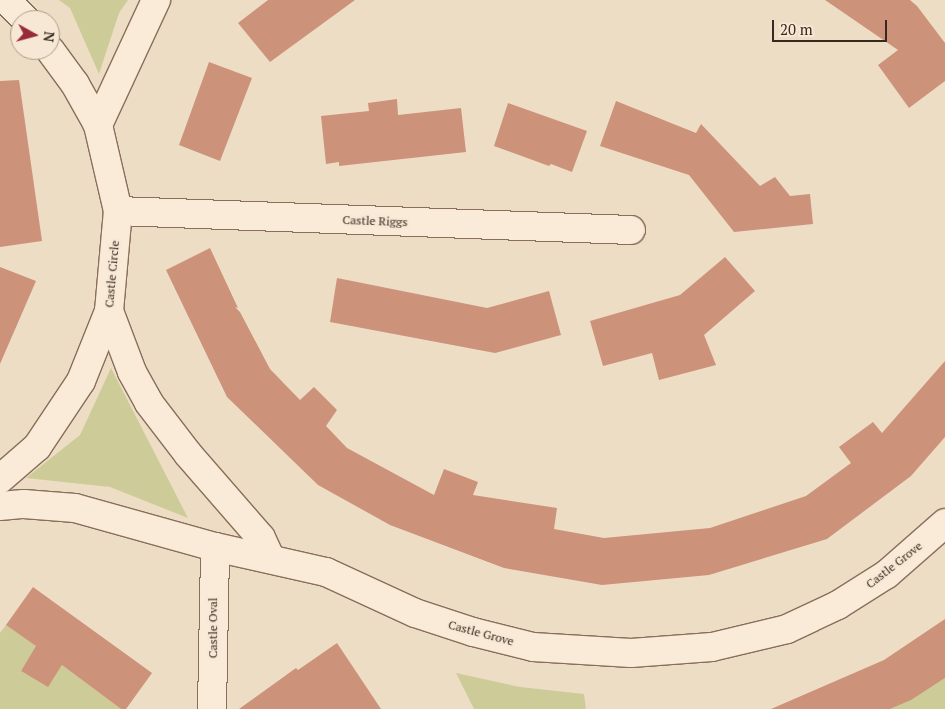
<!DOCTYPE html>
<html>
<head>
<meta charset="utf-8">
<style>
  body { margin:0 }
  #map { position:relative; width:945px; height:709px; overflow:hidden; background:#eeddc5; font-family:"PT Serif",serif }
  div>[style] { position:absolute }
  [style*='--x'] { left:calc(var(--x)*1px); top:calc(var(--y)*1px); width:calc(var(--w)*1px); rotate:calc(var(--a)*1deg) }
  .green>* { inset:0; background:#cdcc98 }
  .building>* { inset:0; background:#cd927a }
  .roads { filter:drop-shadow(1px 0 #896e5b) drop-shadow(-1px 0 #896e5b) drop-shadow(0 1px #896e5b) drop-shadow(0 -1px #896e5b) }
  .minor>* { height:28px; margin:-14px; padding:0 14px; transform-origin:14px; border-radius:14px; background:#f9ebd8 }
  span { translate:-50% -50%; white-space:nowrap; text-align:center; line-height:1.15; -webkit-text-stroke:4.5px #f6e8d4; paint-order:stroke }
  .street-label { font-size:12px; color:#39281f }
  .north { position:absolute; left:10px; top:10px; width:50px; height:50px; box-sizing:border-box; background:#f6e8d4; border:1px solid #aa9b8c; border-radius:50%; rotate:97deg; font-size:14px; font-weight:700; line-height:20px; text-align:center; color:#39281f }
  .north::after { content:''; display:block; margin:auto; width:18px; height:22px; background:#992a39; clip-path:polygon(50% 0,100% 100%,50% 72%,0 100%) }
  .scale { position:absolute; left:772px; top:20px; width:115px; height:22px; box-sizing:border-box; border:2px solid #39281f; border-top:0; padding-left:6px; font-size:15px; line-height:18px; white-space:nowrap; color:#39281f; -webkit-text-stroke:4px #f6e8d4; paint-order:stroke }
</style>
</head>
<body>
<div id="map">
  <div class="green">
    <i style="clip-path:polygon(59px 0,128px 0,119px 13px,99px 74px,70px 8px)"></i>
    <i style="clip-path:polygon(111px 368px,188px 518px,110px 487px,26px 478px,80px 435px)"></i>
    <i style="clip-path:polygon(6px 625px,37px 646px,21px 671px,48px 686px,62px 665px,121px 709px,0 709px,0 633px)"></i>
    <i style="clip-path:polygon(456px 673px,520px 687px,584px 694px,586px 709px,474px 709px)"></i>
    <i style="clip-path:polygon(945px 678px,945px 709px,890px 709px,910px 700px)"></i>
  </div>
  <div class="building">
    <i style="clip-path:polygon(268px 0,355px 0,270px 62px,238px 23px)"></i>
    <i style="clip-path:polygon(825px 0,910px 0,917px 6px,945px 43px,945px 81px,909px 108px,878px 65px,898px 50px)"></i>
    <i style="clip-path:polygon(209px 62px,252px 78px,220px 161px,179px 145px)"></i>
    <i style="clip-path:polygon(19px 80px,42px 241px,0 247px,0 81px)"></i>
    <i style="clip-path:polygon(397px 99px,398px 115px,461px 108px,466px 152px,339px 166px,339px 162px,326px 164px,321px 116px,369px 111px,368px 103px)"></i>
    <i style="clip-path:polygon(616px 101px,696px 133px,701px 124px,760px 186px,775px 177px,790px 196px,810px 194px,813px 224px,734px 232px,689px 175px,600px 146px)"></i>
    <i style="clip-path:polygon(508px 103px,587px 131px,572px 172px,551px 164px,549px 166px,494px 146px)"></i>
    <i style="clip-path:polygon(210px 248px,238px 308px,235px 307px,240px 312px,270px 369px,300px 400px,314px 387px,337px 410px,326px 426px,347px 448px,434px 495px,444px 469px,478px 482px,473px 495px,557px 508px,554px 529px,604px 538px,710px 528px,806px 496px,851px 463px,839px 447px,873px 422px,882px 433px,945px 361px,945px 437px,911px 476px,827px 539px,709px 575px,602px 585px,504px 568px,390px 525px,318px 485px,227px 397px,166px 270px)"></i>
    <i style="clip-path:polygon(725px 257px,755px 291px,704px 335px,716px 365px,659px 380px,652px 353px,603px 366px,590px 321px,680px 295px)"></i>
    <i style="clip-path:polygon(0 267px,36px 281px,0 364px)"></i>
    <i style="clip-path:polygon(337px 278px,487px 308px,549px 291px,561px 335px,495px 353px,330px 322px)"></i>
    <i style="clip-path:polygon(33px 587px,152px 673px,126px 709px,121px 709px,62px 665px,48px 687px,21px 671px,36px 646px,6px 625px)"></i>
    <i style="clip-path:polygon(945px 619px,945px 678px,911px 700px,890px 709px,771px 709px,884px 660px)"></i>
    <i style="clip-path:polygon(337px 643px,381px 709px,239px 709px,296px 668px,298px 670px)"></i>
  </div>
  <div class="roads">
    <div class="minor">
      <i style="--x:6;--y:0;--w:28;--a:45"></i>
      <i style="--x:98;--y:125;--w:138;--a:-65.1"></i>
      <i style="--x:118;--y:211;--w:513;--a:2.12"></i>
      <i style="--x:109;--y:311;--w:65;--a:69.3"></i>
      <i style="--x:132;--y:372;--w:35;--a:61"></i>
      <i style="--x:149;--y:403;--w:64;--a:52.6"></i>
      <i style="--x:188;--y:454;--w:111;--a:49"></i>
      <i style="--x:261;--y:538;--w:23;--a:65"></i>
      <i style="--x:0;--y:479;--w:49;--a:-40.9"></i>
      <i style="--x:37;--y:447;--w:79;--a:-56.3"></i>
      <i style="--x:81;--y:381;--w:75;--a:-68.2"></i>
      <i style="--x:109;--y:311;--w:100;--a:-84.9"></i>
      <i style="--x:118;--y:211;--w:88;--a:-103.1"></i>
      <i style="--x:98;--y:125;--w:47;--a:-119.3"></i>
      <i style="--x:75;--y:84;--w:42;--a:-126.3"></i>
      <i style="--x:0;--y:506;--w:24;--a:-5"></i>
      <i style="--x:24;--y:504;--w:51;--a:4.5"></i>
      <i style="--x:75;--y:508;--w:145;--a:15.6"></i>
      <i style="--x:215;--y:547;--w:114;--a:12.7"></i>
      <i style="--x:326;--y:572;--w:98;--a:24.7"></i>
      <i style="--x:415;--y:613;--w:61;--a:18.1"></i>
      <i style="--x:473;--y:632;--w:62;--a:14"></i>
      <i style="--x:533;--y:647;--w:98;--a:3.5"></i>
      <i style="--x:631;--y:653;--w:81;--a:-4.2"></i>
      <i style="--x:712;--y:647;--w:77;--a:-13.5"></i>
      <i style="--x:787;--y:629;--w:56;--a:-25.2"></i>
      <i style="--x:838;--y:605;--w:58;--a:-32.3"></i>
      <i style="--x:887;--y:574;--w:77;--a:-41.3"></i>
      <i style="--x:212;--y:709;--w:162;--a:-88.9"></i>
    </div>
  </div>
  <div class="street-label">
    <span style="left:375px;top:221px;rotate:2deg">Castle Riggs</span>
    <span style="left:112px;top:274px;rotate:-85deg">Castle Circle</span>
    <span style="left:894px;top:565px;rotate:-38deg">Castle Grove</span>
    <span style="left:213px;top:628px;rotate:-90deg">Castle Oval</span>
    <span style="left:481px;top:633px;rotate:15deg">Castle Grove</span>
  </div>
  <div class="north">N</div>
  <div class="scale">20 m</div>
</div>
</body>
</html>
